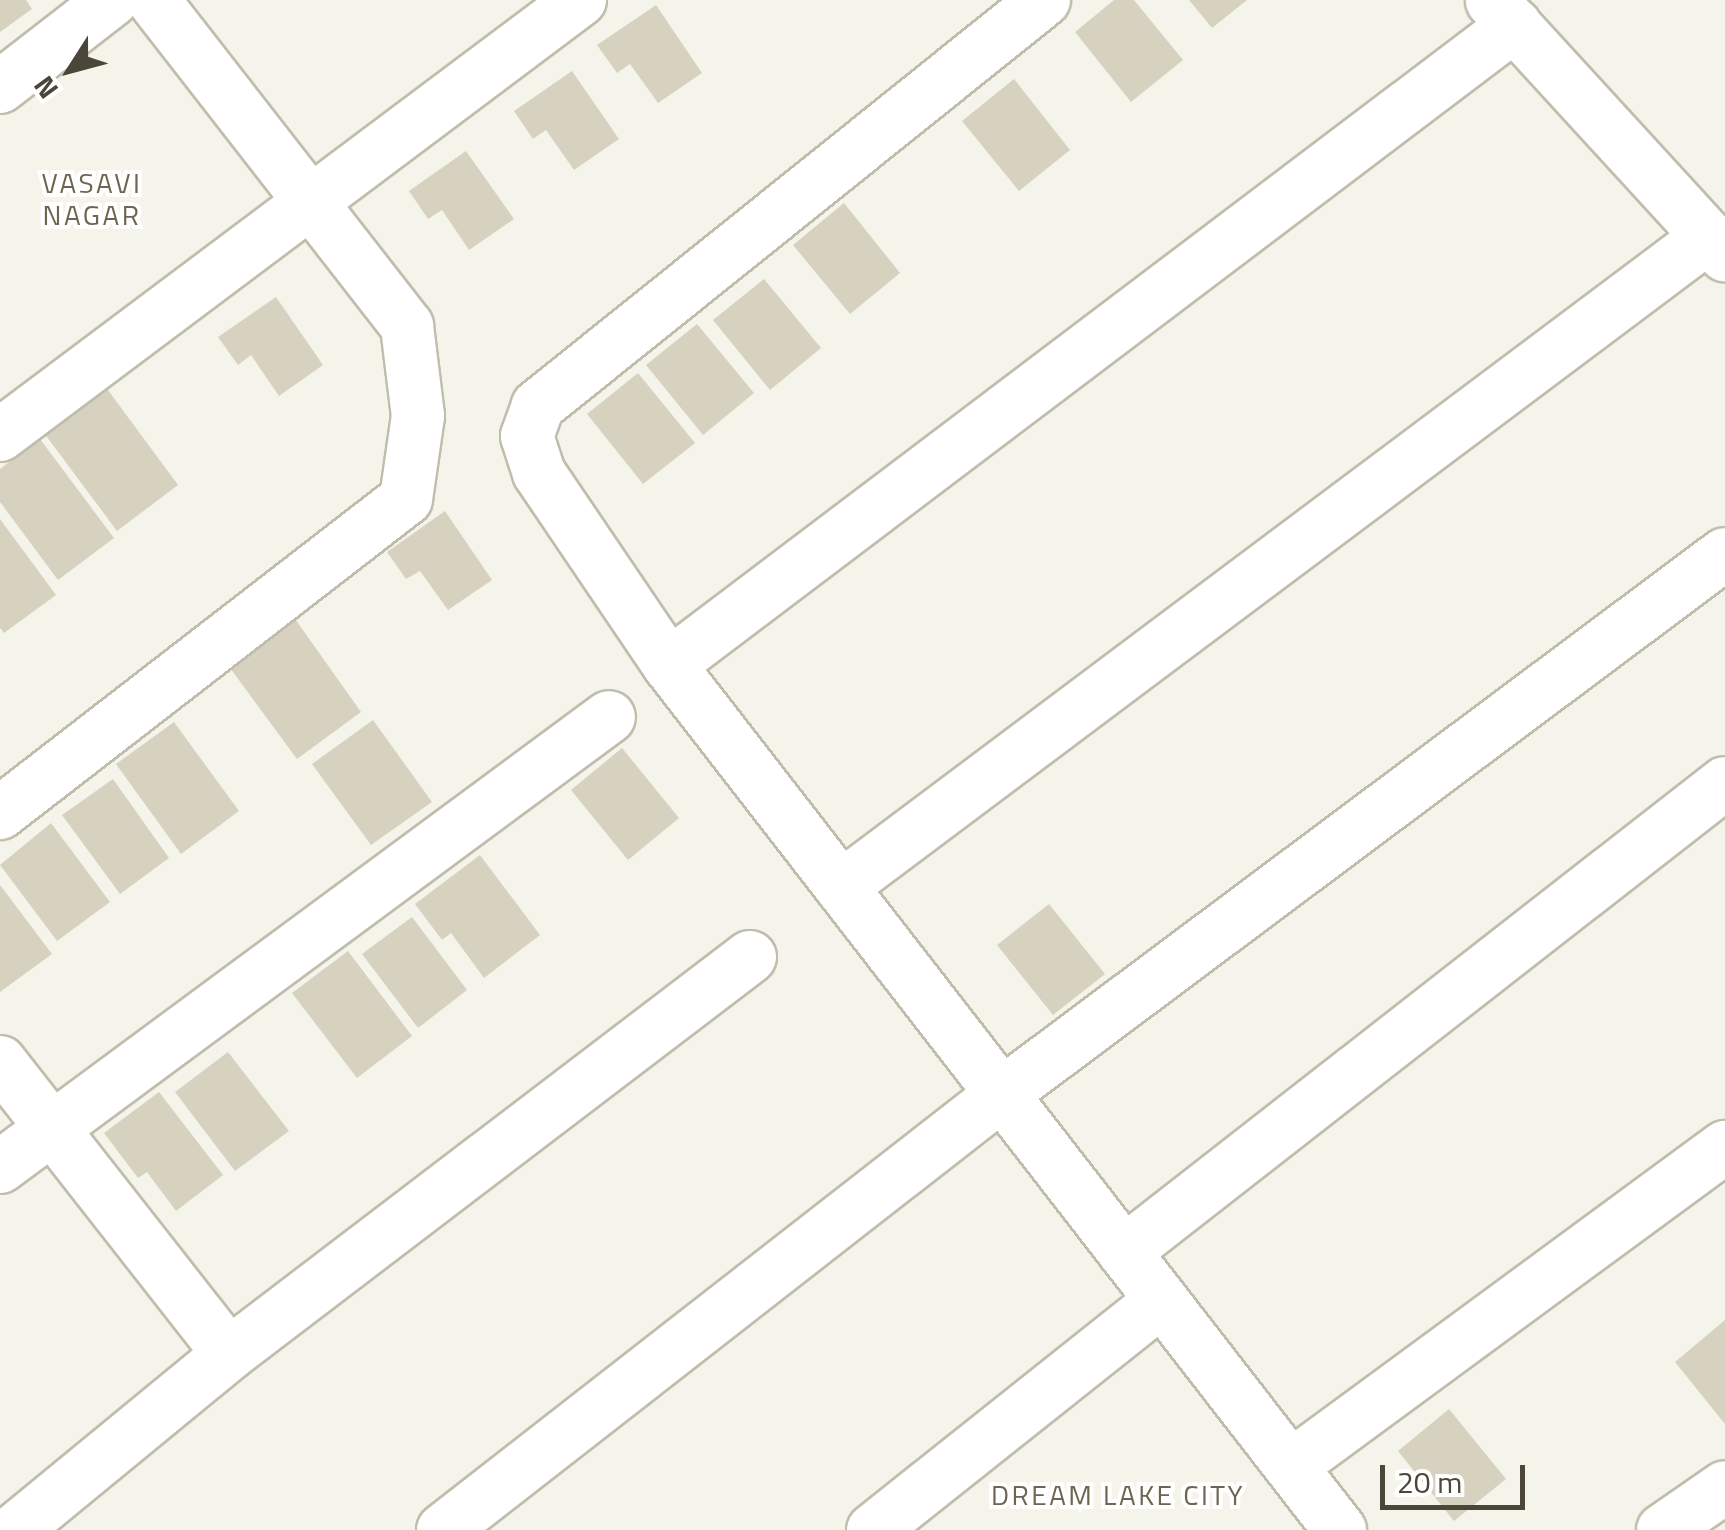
<!DOCTYPE html>
<html>
<head>
<meta charset="utf-8">
<style>
  body { margin:0 }
  #map { position:relative; width:1725px; height:1530px; overflow:hidden; background:#f5f4eb; font-family:"Titillium Web",sans-serif }
  div>[style] { position:absolute }
  [style*='--x'] { left:calc(var(--x)*1px); top:calc(var(--y)*1px); width:calc(var(--w)*1px); rotate:calc(var(--a)*1deg) }
  .building>* { inset:0; background:#d7d1c0 }
  .roads { filter:drop-shadow(2px 0 #c1bdad) drop-shadow(-2px 0 #c1bdad) drop-shadow(0 2px #c1bdad) drop-shadow(0 -2px #c1bdad) }
  .street>* { height:52px; margin:-26px; padding:0 26px; transform-origin:26px; border-radius:26px; background:#fff }
  span { translate:-50% -50%; white-space:nowrap; text-align:center; line-height:1.15; -webkit-text-stroke:8px #fff; paint-order:stroke }
  .neighbourhood-label { font-size:28px; color:#6d654f; letter-spacing:2.5px }
  .north { position:absolute; left:20px; top:20px; width:100px; height:100px; -webkit-text-stroke:8px #fff; paint-order:stroke; rotate:234deg; font-size:28px; font-weight:700; line-height:40px; text-align:center; color:#4a4638 }
  .north::after { content:''; display:block; margin:auto; width:35px; height:45px; background:#4a4638; clip-path:polygon(50% 0,100% 100%,50% 72%,0 100%) }
  .scale { position:absolute; left:1380px; top:1465px; width:145px; height:45px; box-sizing:border-box; border:5px solid #4a4638; border-top:0; padding-left:12px; font-size:30px; line-height:35px; white-space:nowrap; color:#4a4638; -webkit-text-stroke:8px #fff; paint-order:stroke }
</style>
</head>
<body>
<div id="map">
  <div class="building">
    <i style="clip-path:polygon(0 0,26px 0,32px 9px,0 32px)"></i>
    <i style="clip-path:polygon(1114px 0,1134px 0,1183px 60px,1131px 102px,1075px 32px)"></i>
    <i style="clip-path:polygon(1189px 0,1247px 0,1212px 28px)"></i>
    <i style="clip-path:polygon(656px 5px,702px 73px,658px 103px,630px 64px,617px 73px,597px 45px)"></i>
    <i style="clip-path:polygon(572px 71px,619px 139px,574px 170px,546px 130px,533px 139px,514px 111px)"></i>
    <i style="clip-path:polygon(1014px 79px,1070px 150px,1019px 191px,962px 121px)"></i>
    <i style="clip-path:polygon(466px 151px,514px 219px,469px 250px,442px 210px,428px 219px,409px 191px)"></i>
    <i style="clip-path:polygon(844px 203px,900px 273px,850px 314px,793px 245px)"></i>
    <i style="clip-path:polygon(764px 279px,821px 348px,770px 390px,713px 320px)"></i>
    <i style="clip-path:polygon(276px 297px,323px 365px,279px 396px,251px 355px,238px 365px,218px 337px)"></i>
    <i style="clip-path:polygon(697px 324px,754px 393px,703px 435px,646px 365px)"></i>
    <i style="clip-path:polygon(638px 373px,695px 443px,643px 484px,587px 414px)"></i>
    <i style="clip-path:polygon(105px 386px,178px 485px,117px 531px,44px 433px)"></i>
    <i style="clip-path:polygon(40px 439px,114px 538px,58px 580px,0 502px,0 469px)"></i>
    <i style="clip-path:polygon(445px 511px,492px 580px,448px 610px,420px 571px,406px 579px,387px 552px)"></i>
    <i style="clip-path:polygon(0 519px,56px 595px,4px 633px,0 628px)"></i>
    <i style="clip-path:polygon(293px 616px,361px 712px,297px 759px,227px 664px)"></i>
    <i style="clip-path:polygon(373px 720px,432px 802px,371px 845px,312px 764px)"></i>
    <i style="clip-path:polygon(174px 722px,239px 811px,181px 854px,116px 764px)"></i>
    <i style="clip-path:polygon(622px 748px,679px 818px,628px 860px,571px 790px)"></i>
    <i style="clip-path:polygon(113px 779px,169px 858px,120px 894px,62px 815px)"></i>
    <i style="clip-path:polygon(51px 823px,110px 902px,57px 941px,0 865px)"></i>
    <i style="clip-path:polygon(480px 855px,540px 935px,484px 978px,451px 933px,442px 940px,415px 904px)"></i>
    <i style="clip-path:polygon(0 885px,52px 954px,0 992px)"></i>
    <i style="clip-path:polygon(1049px 904px,1105px 974px,1053px 1015px,997px 945px)"></i>
    <i style="clip-path:polygon(412px 917px,467px 990px,418px 1028px,362px 954px)"></i>
    <i style="clip-path:polygon(348px 951px,412px 1036px,357px 1078px,292px 993px)"></i>
    <i style="clip-path:polygon(228px 1052px,289px 1131px,235px 1171px,175px 1092px)"></i>
    <i style="clip-path:polygon(159px 1092px,223px 1175px,176px 1211px,147px 1172px,138px 1178px,104px 1133px)"></i>
    <i style="clip-path:polygon(1725px 1320px,1725px 1424px,1675px 1362px)"></i>
    <i style="clip-path:polygon(1449px 1409px,1506px 1479px,1454px 1521px,1398px 1451px)"></i>
  </div>
  <div class="roads">
    <div class="street">
      <i style="--x:1044;--y:0;--w:649;--a:141.26"></i>
      <i style="--x:538;--y:406;--w:32;--a:110"></i>
      <i style="--x:527;--y:436;--w:39;--a:72"></i>
      <i style="--x:539;--y:473;--w:232;--a:55.9"></i>
      <i style="--x:669;--y:665;--w:1095;--a:52.2"></i>
      <i style="--x:1492;--y:1;--w:345;--a:47.5"></i>
      <i style="--x:0;--y:87;--w:142;--a:-37.8"></i>
      <i style="--x:0;--y:435;--w:725;--a:-36.87"></i>
      <i style="--x:669;--y:665;--w:1061;--a:-37.11"></i>
      <i style="--x:0;--y:813;--w:513;--a:-37.72"></i>
      <i style="--x:406;--y:499;--w:84;--a:-81.8"></i>
      <i style="--x:418;--y:416;--w:91;--a:-97"></i>
      <i style="--x:407;--y:326;--w:413;--a:-127.9"></i>
      <i style="--x:841;--y:887;--w:1084;--a:-36.86"></i>
      <i style="--x:0;--y:1062;--w:371;--a:51.9"></i>
      <i style="--x:0;--y:1167;--w:757;--a:-36.46"></i>
      <i style="--x:1124;--y:1252;--w:762;--a:-37.97"></i>
      <i style="--x:1291;--y:1466;--w:539;--a:-36.32"></i>
      <i style="--x:15;--y:1530;--w:277;--a:-39.4"></i>
      <i style="--x:229;--y:1354;--w:655;--a:-37.31"></i>
      <i style="--x:443;--y:1530;--w:709;--a:-37.95"></i>
      <i style="--x:1002;--y:1094;--w:902;--a:-36.76"></i>
      <i style="--x:873;--y:1530;--w:369;--a:-38.5"></i>
      <i style="--x:1663;--y:1530;--w:75;--a:-34.7"></i>
    </div>
  </div>
  <div class="neighbourhood-label">
    <span style="left:92px;top:199px">VASAVI<br>NAGAR</span>
    <span style="left:1118px;top:1495px">DREAM LAKE CITY</span>
  </div>
  <div class="north">N</div>
  <div class="scale">20 m</div>
</div>
</body>
</html>
